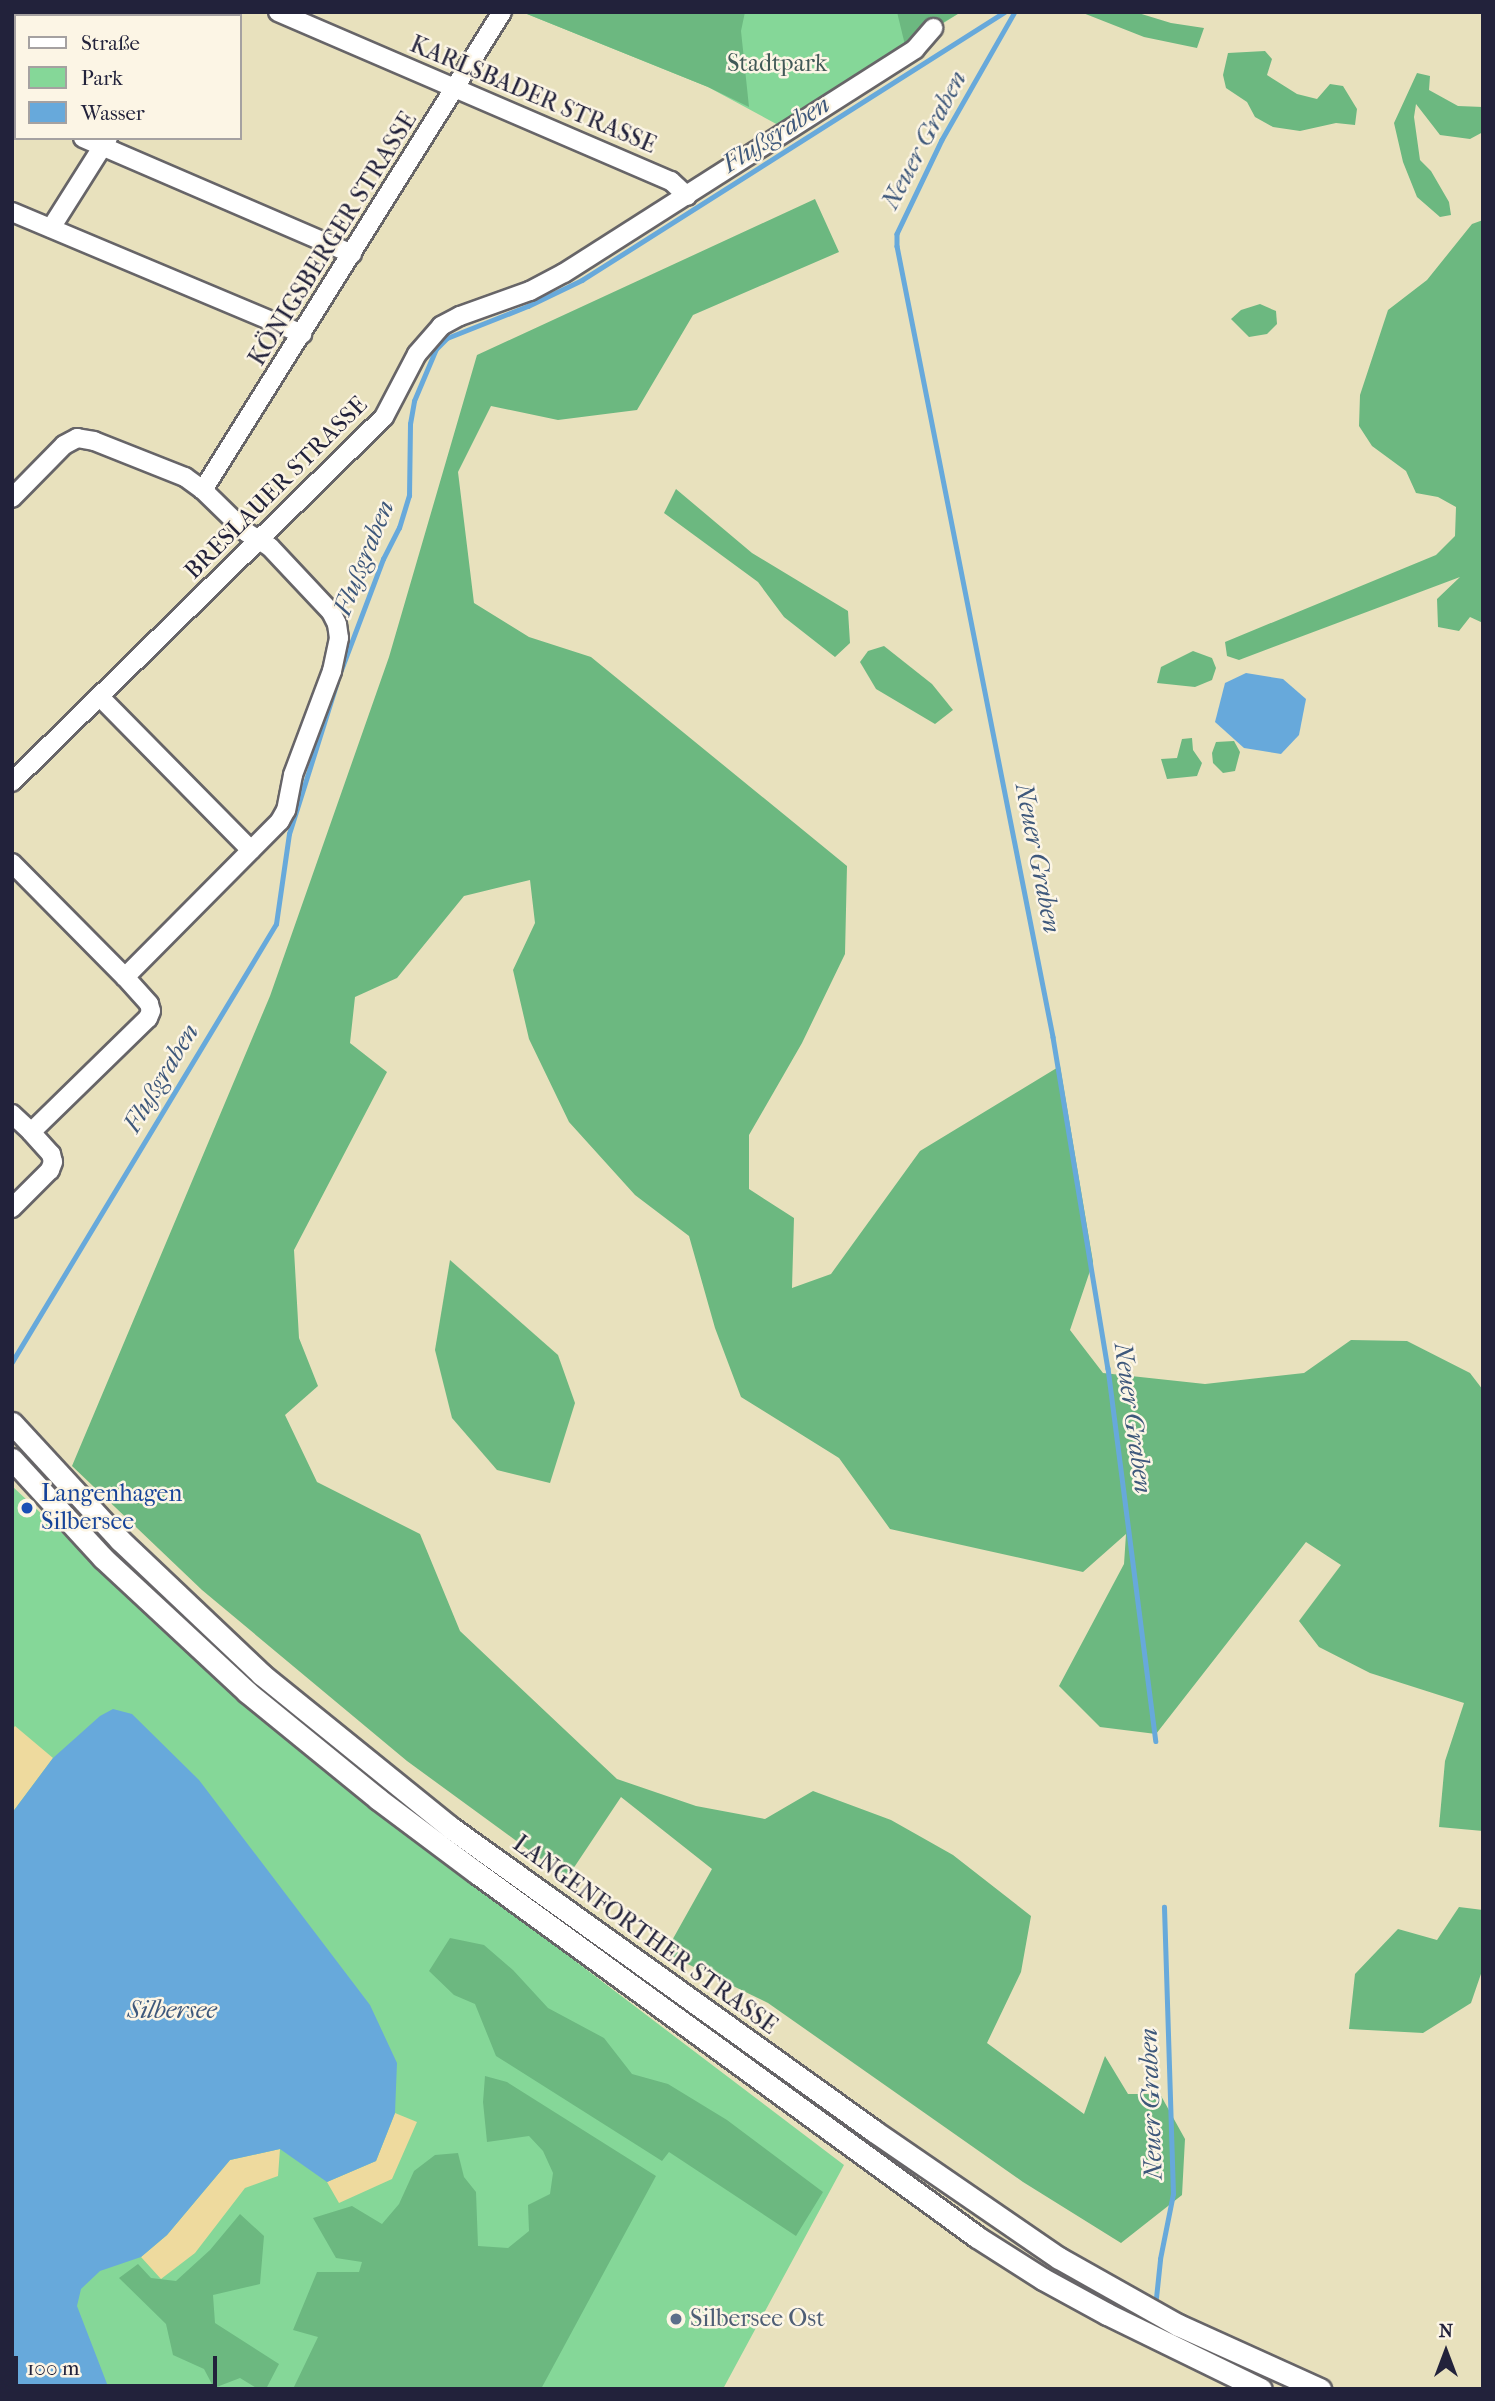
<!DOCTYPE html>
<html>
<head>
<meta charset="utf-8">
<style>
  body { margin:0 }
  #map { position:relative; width:1495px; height:2401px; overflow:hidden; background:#e8e1bd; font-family:"IM FELL French Canon",serif }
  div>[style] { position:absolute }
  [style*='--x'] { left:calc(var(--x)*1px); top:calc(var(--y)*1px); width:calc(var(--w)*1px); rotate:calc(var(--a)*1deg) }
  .green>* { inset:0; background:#85d798 }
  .forest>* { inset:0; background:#6cb880 }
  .sand>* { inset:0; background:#eeda9e }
  .water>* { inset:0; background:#67a9db }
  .stream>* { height:4.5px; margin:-2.25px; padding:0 2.25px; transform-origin:2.25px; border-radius:2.25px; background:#67a9db }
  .roads { filter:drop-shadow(2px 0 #676568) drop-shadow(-2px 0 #676568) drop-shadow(0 2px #676568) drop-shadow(0 -2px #676568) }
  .minor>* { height:18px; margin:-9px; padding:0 9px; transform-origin:9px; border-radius:9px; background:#fff }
  .major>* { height:21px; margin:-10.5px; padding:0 10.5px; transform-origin:10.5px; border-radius:10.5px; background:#fff }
  .dots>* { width:19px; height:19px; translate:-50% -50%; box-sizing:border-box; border:4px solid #fcf5e5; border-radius:50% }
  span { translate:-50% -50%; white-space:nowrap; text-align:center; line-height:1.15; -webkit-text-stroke:5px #fcf5e5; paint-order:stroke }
  .park-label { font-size:24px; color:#405857 }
  .street-label { font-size:24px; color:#22223b }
  .transit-label { font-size:24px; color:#164399 }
  .left { translate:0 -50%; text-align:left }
  .service-label { font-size:24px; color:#4e5e75 }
  .water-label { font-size:26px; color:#3e587b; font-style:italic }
  .frame { position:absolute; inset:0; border:14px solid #22223b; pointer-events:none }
  .legend { position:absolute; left:14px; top:14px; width:228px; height:126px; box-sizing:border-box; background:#fcf5e5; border:2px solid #a5a1a1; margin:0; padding:9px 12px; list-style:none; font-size:21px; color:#22223b }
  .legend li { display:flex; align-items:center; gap:14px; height:35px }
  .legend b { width:35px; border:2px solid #a5a1a1 }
  .north { position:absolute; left:1411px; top:2317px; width:70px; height:70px; -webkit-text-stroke:5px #fcf5e5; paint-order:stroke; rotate:0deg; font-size:19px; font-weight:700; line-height:28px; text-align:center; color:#22223b }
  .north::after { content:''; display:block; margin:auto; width:24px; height:32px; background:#22223b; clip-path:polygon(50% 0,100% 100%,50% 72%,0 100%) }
  .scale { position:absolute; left:14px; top:2356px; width:203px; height:32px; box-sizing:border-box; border:4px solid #22223b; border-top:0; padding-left:9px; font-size:21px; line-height:24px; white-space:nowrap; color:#22223b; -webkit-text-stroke:5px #fcf5e5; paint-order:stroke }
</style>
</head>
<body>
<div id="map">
  <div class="green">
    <i style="clip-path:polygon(522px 12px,961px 12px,780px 126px,708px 87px)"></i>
    <i style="clip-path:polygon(12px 1486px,239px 1699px,371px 1806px,844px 2165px,723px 2389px,12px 2389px)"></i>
  </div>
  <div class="forest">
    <i style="clip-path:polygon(522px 12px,745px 12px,741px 31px,749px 107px,708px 87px)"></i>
    <i style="clip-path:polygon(897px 12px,961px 12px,905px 45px)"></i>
    <i style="clip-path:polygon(1135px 12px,1171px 23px,1204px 28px,1197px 48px,1144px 37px,1083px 13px)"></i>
    <i style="clip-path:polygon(1265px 51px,1272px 59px,1267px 75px,1297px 94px,1317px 99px,1330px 84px,1343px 86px,1357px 109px,1355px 125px,1336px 123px,1300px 131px,1273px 127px,1255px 117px,1247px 102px,1226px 88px,1223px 75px,1228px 53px)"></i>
    <i style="clip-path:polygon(1417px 73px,1430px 76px,1429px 90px,1458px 106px,1483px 107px,1483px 132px,1470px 139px,1440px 135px,1416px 104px,1414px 117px,1420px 160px,1431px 171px,1449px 202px,1451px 215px,1440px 217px,1417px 197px,1403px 162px,1394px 123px)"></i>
    <i style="clip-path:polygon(815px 199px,839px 252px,693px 315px,637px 410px,558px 420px,491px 406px,458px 472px,474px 603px,529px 637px,591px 657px,847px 866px,845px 954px,802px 1043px,749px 1135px,749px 1189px,794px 1218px,792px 1288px,831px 1274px,920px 1151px,1060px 1066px,1093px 1262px,1070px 1330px,1103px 1373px,1205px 1384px,1304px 1373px,1351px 1340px,1407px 1341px,1470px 1373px,1483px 1390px,1483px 1831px,1439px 1827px,1445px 1761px,1464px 1703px,1370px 1673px,1319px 1647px,1299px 1621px,1341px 1565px,1306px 1542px,1156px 1734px,1100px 1727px,1059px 1686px,1124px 1564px,1126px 1534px,1083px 1572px,890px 1529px,839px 1458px,741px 1397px,715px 1328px,689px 1236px,635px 1195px,569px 1122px,529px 1039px,513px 970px,535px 923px,530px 880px,464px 896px,397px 978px,355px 997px,350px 1043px,387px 1072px,294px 1250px,299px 1338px,318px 1386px,285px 1415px,317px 1482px,420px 1534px,460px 1631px,617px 1779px,696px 1806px,765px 1819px,813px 1791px,891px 1820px,953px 1855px,1031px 1916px,1021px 1972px,987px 2043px,1084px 2114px,1105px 2056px,1128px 2094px,1160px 2094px,1185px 2139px,1182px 2195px,1121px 2243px,1023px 2182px,768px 2003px,665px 1953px,712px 1869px,621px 1797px,567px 1878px,407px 1761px,202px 1590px,72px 1466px,270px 996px,389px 657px,477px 355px)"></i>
    <i style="clip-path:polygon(1483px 220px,1483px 623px,1470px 617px,1459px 631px,1438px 627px,1437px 599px,1460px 577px,1239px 660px,1227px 656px,1225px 642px,1436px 555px,1455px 536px,1456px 507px,1438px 497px,1416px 493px,1406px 471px,1372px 446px,1359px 426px,1360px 395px,1388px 310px,1427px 280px,1472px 224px)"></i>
    <i style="clip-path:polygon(1260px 304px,1276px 311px,1277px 324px,1267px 334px,1249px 337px,1231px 319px,1241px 310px)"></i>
    <i style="clip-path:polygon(676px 489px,752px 553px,848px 611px,850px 643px,835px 657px,784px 617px,758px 582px,664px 513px)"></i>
    <i style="clip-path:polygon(884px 646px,932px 684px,953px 710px,935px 724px,876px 689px,860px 662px,868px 651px)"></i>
    <i style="clip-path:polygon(1193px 651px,1212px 658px,1216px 668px,1212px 680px,1195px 687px,1157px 683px,1161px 667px)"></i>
    <i style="clip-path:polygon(1192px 738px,1193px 750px,1202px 763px,1197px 776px,1167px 779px,1161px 759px,1177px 758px,1182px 739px)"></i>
    <i style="clip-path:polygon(1234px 741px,1240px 752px,1235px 771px,1223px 773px,1213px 763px,1212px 753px,1216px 742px)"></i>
    <i style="clip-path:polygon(450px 1260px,558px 1355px,575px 1403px,550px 1483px,497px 1470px,452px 1418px,435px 1350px)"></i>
    <i style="clip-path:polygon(1459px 1907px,1483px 1910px,1483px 1968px,1471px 2003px,1423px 2033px,1349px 2029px,1355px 1974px,1398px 1929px,1437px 1940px)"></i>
    <i style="clip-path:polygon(450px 1938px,484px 1945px,513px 1970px,548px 2008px,604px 2038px,632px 2074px,668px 2084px,727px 2120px,823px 2192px,796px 2236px,669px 2152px,662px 2161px,496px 2056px,475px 2004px,454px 1995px,429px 1971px)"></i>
    <i style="clip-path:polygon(485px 2076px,507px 2082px,656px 2176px,541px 2389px,293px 2389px,318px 2337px,293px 2330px,317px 2272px,359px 2272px,362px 2262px,336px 2258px,313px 2218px,352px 2206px,382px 2224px,399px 2204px,414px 2171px,435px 2155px,458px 2153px,464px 2177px,476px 2192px,478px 2246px,508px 2248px,529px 2231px,528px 2205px,550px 2194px,553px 2173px,543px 2151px,529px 2136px,487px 2142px,483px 2102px)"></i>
    <i style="clip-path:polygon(240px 2214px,264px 2236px,260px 2284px,213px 2295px,215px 2323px,279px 2364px,266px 2389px,258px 2389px,240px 2378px,214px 2388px,204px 2369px,173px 2355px,166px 2324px,119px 2278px,138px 2264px,151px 2278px,176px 2281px,210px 2250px)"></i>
  </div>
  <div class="sand">
    <i style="clip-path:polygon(15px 1726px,53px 1758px,12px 1813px,12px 1730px)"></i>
    <i style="clip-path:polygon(395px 2113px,417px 2122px,392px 2179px,339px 2203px,327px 2182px,376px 2161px)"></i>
    <i style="clip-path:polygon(280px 2149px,278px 2176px,245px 2188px,195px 2253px,161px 2279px,141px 2257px,167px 2235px,230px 2160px)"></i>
  </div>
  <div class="water">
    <i style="clip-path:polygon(1246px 673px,1283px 679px,1306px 699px,1299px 735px,1281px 754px,1244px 748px,1215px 722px,1225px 683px)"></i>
    <i style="clip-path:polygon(113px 1709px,132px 1714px,199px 1780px,370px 2005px,397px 2063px,395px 2113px,376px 2161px,327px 2182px,280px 2149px,230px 2160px,167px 2235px,141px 2257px,100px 2271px,81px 2289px,77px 2306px,109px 2389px,12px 2389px,12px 1813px,53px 1758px,100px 1716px)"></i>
  </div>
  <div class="stream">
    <i style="--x:1015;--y:12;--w:147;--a:119.7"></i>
    <i style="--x:942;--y:140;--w:104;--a:115.6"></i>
    <i style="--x:897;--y:234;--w:12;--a:90"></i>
    <i style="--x:897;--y:246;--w:806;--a:78.84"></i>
    <i style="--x:1053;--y:1037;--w:336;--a:80.6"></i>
    <i style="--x:1108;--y:1368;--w:376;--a:82.7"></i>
    <i style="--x:341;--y:670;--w:119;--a:-69.3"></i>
    <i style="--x:383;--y:559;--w:35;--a:-63"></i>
    <i style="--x:399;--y:528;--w:34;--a:-73"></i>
    <i style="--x:409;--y:496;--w:72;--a:-89.2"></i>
    <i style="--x:410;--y:424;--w:23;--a:-80"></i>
    <i style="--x:414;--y:401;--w:56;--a:-67.1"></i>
    <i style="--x:436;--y:349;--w:16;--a:-45"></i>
    <i style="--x:447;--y:338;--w:87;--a:-21.6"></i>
    <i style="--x:528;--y:306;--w:60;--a:-25.7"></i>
    <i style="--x:582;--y:280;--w:500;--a:-32.4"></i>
    <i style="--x:12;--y:1362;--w:511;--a:-58.92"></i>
    <i style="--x:276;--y:924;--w:91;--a:-81.8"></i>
    <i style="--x:289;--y:834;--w:159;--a:-72.5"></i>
    <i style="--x:1156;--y:2298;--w:39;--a:-84"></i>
    <i style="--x:1160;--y:2259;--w:66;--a:-78.7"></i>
    <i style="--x:1173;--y:2194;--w:287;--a:-91.8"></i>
  </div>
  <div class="roads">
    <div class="minor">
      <i style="--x:278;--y:12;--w:428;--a:23.3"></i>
      <i style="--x:671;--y:181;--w:22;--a:43"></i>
      <i style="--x:184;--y:16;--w:4;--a:-63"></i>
      <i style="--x:12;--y:109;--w:4;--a:14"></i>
      <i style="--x:83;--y:138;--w:293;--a:23.3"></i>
      <i style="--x:12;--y:212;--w:315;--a:22.8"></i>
      <i style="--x:51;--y:228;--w:107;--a:-57.7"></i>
      <i style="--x:203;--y:490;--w:564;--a:-57.97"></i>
      <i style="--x:12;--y:498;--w:74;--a:-45.5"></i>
      <i style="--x:64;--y:445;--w:15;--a:-28"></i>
      <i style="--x:77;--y:438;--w:17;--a:10"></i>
      <i style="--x:94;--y:441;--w:98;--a:21.6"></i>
      <i style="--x:185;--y:477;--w:22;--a:36"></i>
      <i style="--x:203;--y:490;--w:60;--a:44.3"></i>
      <i style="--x:246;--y:532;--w:28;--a:32"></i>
      <i style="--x:270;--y:547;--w:89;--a:46.8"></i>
      <i style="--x:331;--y:612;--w:13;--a:63"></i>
      <i style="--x:337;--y:624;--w:14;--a:82"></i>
      <i style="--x:339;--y:638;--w:34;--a:102"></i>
      <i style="--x:332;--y:671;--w:111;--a:110.6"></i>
      <i style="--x:293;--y:775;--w:36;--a:101"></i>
      <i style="--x:286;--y:810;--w:13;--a:119"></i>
      <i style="--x:280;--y:821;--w:220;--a:134.8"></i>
      <i style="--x:100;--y:697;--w:215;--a:45.4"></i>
      <i style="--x:12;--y:782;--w:521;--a:-44.46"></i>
      <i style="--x:384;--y:417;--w:71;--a:-62.4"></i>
      <i style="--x:417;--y:354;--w:37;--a:-49"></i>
      <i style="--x:441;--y:326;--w:21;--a:-28"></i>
      <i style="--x:460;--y:316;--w:74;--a:-19.7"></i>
      <i style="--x:530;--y:291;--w:38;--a:-28"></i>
      <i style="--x:564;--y:273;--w:416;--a:-32.5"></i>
      <i style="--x:915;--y:49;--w:28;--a:-49"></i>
      <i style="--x:12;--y:863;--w:161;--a:45.3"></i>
      <i style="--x:125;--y:977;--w:36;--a:48"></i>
      <i style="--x:149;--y:1004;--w:7;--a:74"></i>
      <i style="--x:151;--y:1011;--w:8;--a:113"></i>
      <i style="--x:148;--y:1018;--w:163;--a:135.7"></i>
      <i style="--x:31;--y:1132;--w:30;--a:48"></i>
      <i style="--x:51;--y:1154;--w:8;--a:76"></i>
      <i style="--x:53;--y:1162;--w:9;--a:111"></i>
      <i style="--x:50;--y:1170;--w:54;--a:135"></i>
      <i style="--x:12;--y:1114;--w:26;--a:43"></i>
    </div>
    <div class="major">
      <i style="--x:12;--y:1423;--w:159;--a:47.3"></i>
      <i style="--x:120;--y:1540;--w:195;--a:43.5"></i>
      <i style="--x:261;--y:1674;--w:243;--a:39"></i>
      <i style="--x:450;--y:1827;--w:522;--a:35.64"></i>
      <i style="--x:874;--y:2131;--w:224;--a:34.5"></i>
      <i style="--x:1059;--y:2258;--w:137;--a:29.4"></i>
      <i style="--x:1178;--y:2325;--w:156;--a:24.3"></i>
      <i style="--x:12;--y:1459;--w:134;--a:47.4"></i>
      <i style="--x:103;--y:1558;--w:197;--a:42.9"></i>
      <i style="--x:247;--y:1692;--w:169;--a:39.2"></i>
      <i style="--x:378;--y:1799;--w:124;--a:36.8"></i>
      <i style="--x:477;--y:1873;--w:618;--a:36.05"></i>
      <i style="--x:977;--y:2237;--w:78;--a:32.5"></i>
      <i style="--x:1043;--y:2279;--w:73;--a:28.7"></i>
      <i style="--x:1107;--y:2314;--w:171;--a:26"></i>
    </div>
  </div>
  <div class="dots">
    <i style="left:27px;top:1508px;background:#1a4fb4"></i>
    <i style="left:676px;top:2319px;background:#5c6f8a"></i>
  </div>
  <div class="park-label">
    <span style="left:777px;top:64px">Stadtpark</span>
  </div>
  <div class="street-label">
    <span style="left:533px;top:95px;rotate:23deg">KARLSBADER STRASSE</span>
    <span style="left:333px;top:239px;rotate:-58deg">KÖNIGSBERGER STRASSE</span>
    <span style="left:276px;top:488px;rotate:-45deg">BRESLAUER STRASSE</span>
    <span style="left:645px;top:1935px;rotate:36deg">LANGENFORTHER STRASSE</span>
  </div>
  <div class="transit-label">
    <span class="left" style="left:41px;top:1508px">Langenhagen<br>Silbersee</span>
  </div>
  <div class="service-label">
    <span class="left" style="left:690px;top:2319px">Silbersee Ost</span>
  </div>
  <div class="water-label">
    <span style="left:776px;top:134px;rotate:-32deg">Flußgraben</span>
    <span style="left:924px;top:140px;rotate:-62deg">Neuer Graben</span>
    <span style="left:364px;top:558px;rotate:-68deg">Flußgraben</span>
    <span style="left:1038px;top:858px;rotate:79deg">Neuer Graben</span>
    <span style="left:161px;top:1078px;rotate:-59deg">Flußgraben</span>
    <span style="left:1133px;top:1418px;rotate:82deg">Neuer Graben</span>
    <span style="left:172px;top:2010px">Silbersee</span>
    <span style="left:1151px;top:2104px;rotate:-92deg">Neuer Graben</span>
  </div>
  <div class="frame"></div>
  <ul class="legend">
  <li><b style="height:9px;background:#fff"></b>Straße</li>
  <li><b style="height:19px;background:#85d798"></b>Park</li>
  <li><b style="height:19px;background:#67a9db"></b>Wasser</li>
  </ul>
  <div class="north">N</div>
  <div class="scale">100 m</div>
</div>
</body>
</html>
